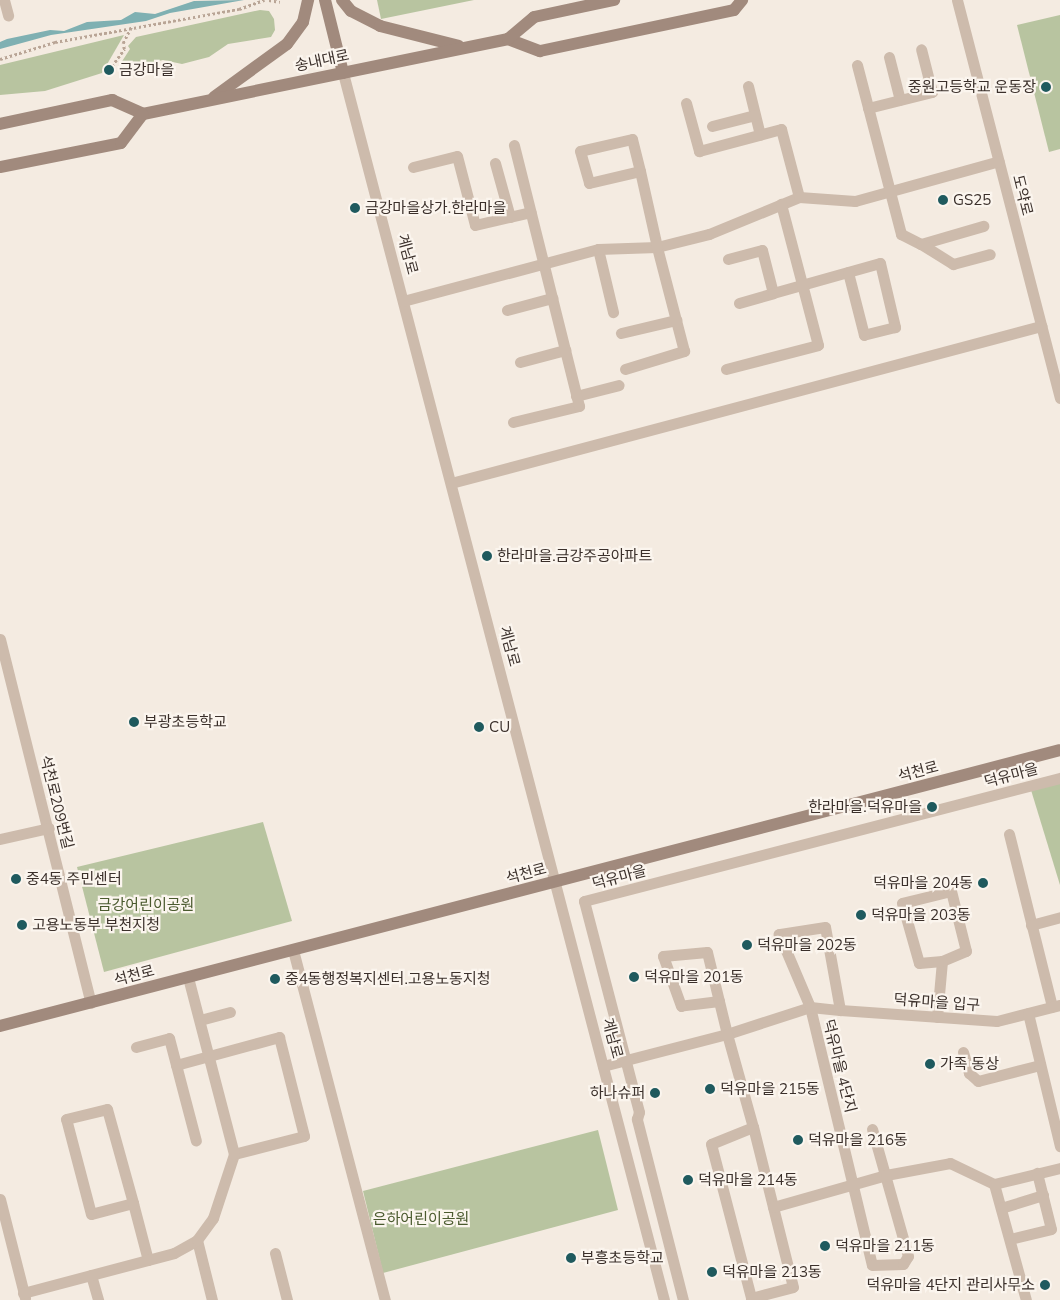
<!DOCTYPE html>
<html>
<head>
<meta charset="utf-8">
<style>
  body { margin:0 }
  #map { position:relative; width:1060px; height:1300px; overflow:hidden; background:#f4ebe1; font-family:Mulish,"Noto Sans KR",sans-serif }
  div>[style] { position:absolute }
  [style*='--x'] { left:calc(var(--x)*1px); top:calc(var(--y)*1px); width:calc(var(--w)*1px); rotate:calc(var(--a)*1deg) }
  .green>* { inset:0; background:#b8c4a0 }
  .water>* { inset:0; background:#7fb0b2 }
  .path>* { height:2.5px; margin-top:-1.25px; transform-origin:0; background:repeating-linear-gradient(90deg,#b9a596 0 2.5px,transparent 0 5px) }
  .street>* { height:11px; margin:-5.5px; padding:0 5.5px; transform-origin:5.5px; border-radius:5.5px; background:#cdbbac }
  .secondary>* { height:12px; margin:-6px; padding:0 6px; transform-origin:6px; border-radius:6px; background:#a18a7d }
  .dots>* { width:14px; height:14px; translate:-50% -50%; box-sizing:border-box; border:2px solid #fbf5ee; border-radius:50% }
  span { translate:-50% -50%; white-space:nowrap; text-align:center; line-height:1.15; -webkit-text-stroke:4.5px #fbf5ee; paint-order:stroke }
  .street-label { font-size:15px; color:#3b302b }
  .poi-label { font-size:15px; color:#3b302b }
  .left { translate:0 -50%; text-align:left }
  .right { translate:-100% -50%; text-align:right }
  .park-label { font-size:15px; color:#4a5a2e }
</style>
</head>
<body>
<div id="map">
  <div class="green">
    <i style="clip-path:polygon(377px 0,474px 0,381px 19px)"></i>
    <i style="clip-path:polygon(260px 10px,269px 11px,274px 19px,275px 30px,271px 37px,228px 44px,209px 57px,182px 64px,163px 60px,125px 69px,119px 66px,130px 49px,128px 46px,136px 37px)"></i>
    <i style="clip-path:polygon(1060px 15px,1060px 149px,1049px 152px,1017px 25px)"></i>
    <i style="clip-path:polygon(124px 35px,102px 73px,45px 91px,0 95px,0 65px)"></i>
    <i style="clip-path:polygon(1060px 783px,1060px 885px,1031px 790px)"></i>
    <i style="clip-path:polygon(263px 822px,292px 921px,104px 972px,77px 867px)"></i>
    <i style="clip-path:polygon(598px 1130px,618px 1210px,383px 1273px,363px 1191px)"></i>
  </div>
  <div class="water">
    <i style="clip-path:polygon(244px 0,170px 13px,146px 21px,51px 35px,0 49px,0 42px,7px 39px,50px 30px,64px 31px,87px 22px,121px 20px,135px 12px,155px 14px,194px 1px)"></i>
  </div>
  <div class="path">
    <i style="--x:269;--y:0;--w:11;--a:10"></i>
    <i style="--x:0;--y:59;--w:58;--a:-17.2"></i>
    <i style="--x:55;--y:42;--w:187;--a:-10.2"></i>
    <i style="--x:239;--y:9;--w:27;--a:-20"></i>
    <i style="--x:109;--y:70;--w:26;--a:-54"></i>
    <i style="--x:124;--y:49;--w:6;--a:-99"></i>
    <i style="--x:123;--y:43;--w:18;--a:-63"></i>
  </div>
  <div class="street">
    <i style="--x:4;--y:0;--w:16;--a:75"></i>
    <i style="--x:957;--y:0;--w:411;--a:75.5"></i>
    <i style="--x:889;--y:57;--w:44;--a:75.7"></i>
    <i style="--x:857;--y:65;--w:175;--a:75.4"></i>
    <i style="--x:901;--y:234;--w:22;--a:27"></i>
    <i style="--x:921;--y:244;--w:65;--a:-16.2"></i>
    <i style="--x:343;--y:73;--w:1268;--a:75.34"></i>
    <i style="--x:748;--y:86;--w:50;--a:76.2"></i>
    <i style="--x:686;--y:103;--w:50;--a:74.8"></i>
    <i style="--x:699;--y:151;--w:85;--a:-15"></i>
    <i style="--x:781;--y:129;--w:70;--a:75.2"></i>
    <i style="--x:868;--y:108;--w:66;--a:-14"></i>
    <i style="--x:932;--y:92;--w:44;--a:-104.3"></i>
    <i style="--x:712;--y:126;--w:44;--a:-14.3"></i>
    <i style="--x:495;--y:163;--w:56;--a:74.5"></i>
    <i style="--x:413;--y:167;--w:45;--a:-14"></i>
    <i style="--x:457;--y:156;--w:71;--a:75.4"></i>
    <i style="--x:475;--y:225;--w:57;--a:-13.1"></i>
    <i style="--x:921;--y:244;--w:38;--a:32"></i>
    <i style="--x:953;--y:264;--w:38;--a:-15"></i>
    <i style="--x:598;--y:249;--w:65;--a:76.6"></i>
    <i style="--x:728;--y:259;--w:35;--a:-15"></i>
    <i style="--x:762;--y:250;--w:44;--a:75.7"></i>
    <i style="--x:403;--y:301;--w:202;--a:-14.9"></i>
    <i style="--x:598;--y:249;--w:59;--a:-1.9"></i>
    <i style="--x:657;--y:247;--w:54;--a:-14"></i>
    <i style="--x:709;--y:234;--w:97;--a:-22.3"></i>
    <i style="--x:799;--y:197;--w:56;--a:4.1"></i>
    <i style="--x:855;--y:201;--w:149;--a:-15.5"></i>
    <i style="--x:739;--y:303;--w:35;--a:-16"></i>
    <i style="--x:773;--y:293;--w:111;--a:-15.7"></i>
    <i style="--x:880;--y:263;--w:66;--a:76.8"></i>
    <i style="--x:895;--y:327;--w:32;--a:166"></i>
    <i style="--x:864;--y:335;--w:65;--a:-104.3"></i>
    <i style="--x:507;--y:310;--w:47;--a:-14.9"></i>
    <i style="--x:621;--y:333;--w:57;--a:-13.3"></i>
    <i style="--x:520;--y:362;--w:47;--a:-14.9"></i>
    <i style="--x:625;--y:369;--w:62;--a:-17"></i>
    <i style="--x:684;--y:351;--w:107;--a:-104.6"></i>
    <i style="--x:657;--y:247;--w:78;--a:-102.6"></i>
    <i style="--x:640;--y:171;--w:33;--a:-104"></i>
    <i style="--x:632;--y:139;--w:53;--a:167"></i>
    <i style="--x:580;--y:151;--w:33;--a:74"></i>
    <i style="--x:589;--y:183;--w:52;--a:-13.2"></i>
    <i style="--x:726;--y:369;--w:95;--a:-14.6"></i>
    <i style="--x:818;--y:345;--w:146;--a:-104.7"></i>
    <i style="--x:576;--y:396;--w:44;--a:-14.3"></i>
    <i style="--x:513;--y:422;--w:68;--a:-13.6"></i>
    <i style="--x:579;--y:406;--w:269;--a:-104"></i>
    <i style="--x:451;--y:483;--w:611;--a:-14.9"></i>
    <i style="--x:0;--y:639;--w:375;--a:76"></i>
    <i style="--x:1009;--y:834;--w:178;--a:76"></i>
    <i style="--x:0;--y:839;--w:50;--a:-12.7"></i>
    <i style="--x:1031;--y:925;--w:30;--a:-15"></i>
    <i style="--x:293;--y:950;--w:362;--a:75.3"></i>
    <i style="--x:719;--y:1001;--w:38;--a:173"></i>
    <i style="--x:681;--y:1006;--w:53;--a:-109.8"></i>
    <i style="--x:663;--y:956;--w:44;--a:-5.2"></i>
    <i style="--x:707;--y:952;--w:84;--a:76.3"></i>
    <i style="--x:727;--y:1034;--w:87;--a:-18"></i>
    <i style="--x:810;--y:1007;--w:265;--a:76.5"></i>
    <i style="--x:872;--y:1265;--w:31;--a:-2"></i>
    <i style="--x:903;--y:1264;--w:9;--a:-58"></i>
    <i style="--x:908;--y:1256;--w:132;--a:-105.8"></i>
    <i style="--x:840;--y:1010;--w:84;--a:-100.2"></i>
    <i style="--x:825;--y:927;--w:47;--a:171.3"></i>
    <i style="--x:779;--y:934;--w:79;--a:67"></i>
    <i style="--x:810;--y:1007;--w:30;--a:6"></i>
    <i style="--x:840;--y:1010;--w:157;--a:4"></i>
    <i style="--x:997;--y:1021;--w:65;--a:-14.3"></i>
    <i style="--x:1028;--y:1013;--w:137;--a:76.5"></i>
    <i style="--x:937;--y:1017;--w:56;--a:-84.9"></i>
    <i style="--x:942;--y:961;--w:26;--a:-23"></i>
    <i style="--x:966;--y:951;--w:62;--a:-104"></i>
    <i style="--x:951;--y:891;--w:50;--a:166.2"></i>
    <i style="--x:902;--y:903;--w:62;--a:74.2"></i>
    <i style="--x:919;--y:963;--w:23;--a:-5"></i>
    <i style="--x:200;--y:1020;--w:31;--a:-15"></i>
    <i style="--x:136;--y:1047;--w:34;--a:-15"></i>
    <i style="--x:169;--y:1038;--w:106;--a:75.3"></i>
    <i style="--x:963;--y:1052;--w:22;--a:74"></i>
    <i style="--x:969;--y:1073;--w:12;--a:42"></i>
    <i style="--x:978;--y:1081;--w:64;--a:-14.5"></i>
    <i style="--x:176;--y:1065;--w:107;--a:-15.2"></i>
    <i style="--x:279;--y:1037;--w:102;--a:75.8"></i>
    <i style="--x:304;--y:1136;--w:72;--a:165.6"></i>
    <i style="--x:603;--y:1066;--w:128;--a:-14.5"></i>
    <i style="--x:727;--y:1034;--w:97;--a:74.4"></i>
    <i style="--x:753;--y:1127;--w:45;--a:158"></i>
    <i style="--x:711;--y:1144;--w:159;--a:75.4"></i>
    <i style="--x:751;--y:1298;--w:43;--a:-14.7"></i>
    <i style="--x:793;--y:1287;--w:165;--a:-104"></i>
    <i style="--x:994;--y:1184;--w:68;--a:-13.6"></i>
    <i style="--x:0;--y:1199;--w:102;--a:75.8"></i>
    <i style="--x:133;--y:1203;--w:43;--a:165.3"></i>
    <i style="--x:91;--y:1214;--w:98;--a:-104.7"></i>
    <i style="--x:66;--y:1119;--w:42;--a:-13.7"></i>
    <i style="--x:107;--y:1109;--w:98;--a:74.5"></i>
    <i style="--x:133;--y:1203;--w:59;--a:75.3"></i>
    <i style="--x:773;--y:1207;--w:117;--a:-15.8"></i>
    <i style="--x:886;--y:1175;--w:65;--a:-10.6"></i>
    <i style="--x:950;--y:1163;--w:49;--a:25.5"></i>
    <i style="--x:994;--y:1184;--w:120;--a:74.6"></i>
    <i style="--x:1001;--y:1208;--w:44;--a:-17.2"></i>
    <i style="--x:1010;--y:1239;--w:42;--a:-13.7"></i>
    <i style="--x:1051;--y:1229;--w:58;--a:-104"></i>
    <i style="--x:197;--y:1240;--w:62;--a:76"></i>
    <i style="--x:275;--y:1253;--w:49;--a:75.7"></i>
    <i style="--x:91;--y:1275;--w:26;--a:74"></i>
    <i style="--x:23;--y:1293;--w:156;--a:-14.8"></i>
    <i style="--x:174;--y:1253;--w:26;--a:-29"></i>
    <i style="--x:197;--y:1240;--w:27;--a:-54"></i>
    <i style="--x:213;--y:1218;--w:67;--a:-71.8"></i>
    <i style="--x:234;--y:1154;--w:183;--a:-104.6"></i>
    <i style="--x:683;--y:1300;--w:187;--a:-104.3"></i>
    <i style="--x:637;--y:1119;--w:7;--a:-74"></i>
    <i style="--x:639;--y:1112;--w:218;--a:-104.6"></i>
    <i style="--x:584;--y:901;--w:492;--a:-14.5"></i>
  </div>
  <div class="secondary">
    <i style="--x:325;--y:0;--w:75;--a:76.1"></i>
    <i style="--x:342;--y:0;--w:14;--a:51"></i>
    <i style="--x:351;--y:11;--w:33;--a:27"></i>
    <i style="--x:380;--y:26;--w:81;--a:14.2"></i>
    <i style="--x:508;--y:39;--w:34;--a:21"></i>
    <i style="--x:540;--y:51;--w:198;--a:-11.9"></i>
    <i style="--x:734;--y:10;--w:13;--a:-51"></i>
    <i style="--x:214;--y:97;--w:90;--a:-36"></i>
    <i style="--x:287;--y:44;--w:27;--a:-54"></i>
    <i style="--x:303;--y:22;--w:23;--a:-77"></i>
    <i style="--x:0;--y:124;--w:115;--a:-12.1"></i>
    <i style="--x:112;--y:100;--w:34;--a:24"></i>
    <i style="--x:143;--y:114;--w:373;--a:-11.6"></i>
    <i style="--x:508;--y:39;--w:34;--a:-40"></i>
    <i style="--x:534;--y:17;--w:82;--a:-12"></i>
    <i style="--x:0;--y:167;--w:123;--a:-11.2"></i>
    <i style="--x:121;--y:143;--w:36;--a:-53"></i>
    <i style="--x:0;--y:1026;--w:1095;--a:-14.59"></i>
  </div>
  <div class="dots">
    <i style="left:109px;top:70px;background:#1f5a5e"></i>
    <i style="left:1046px;top:87px;background:#1f5a5e"></i>
    <i style="left:943px;top:200px;background:#1f5a5e"></i>
    <i style="left:355px;top:208px;background:#1f5a5e"></i>
    <i style="left:487px;top:556px;background:#1f5a5e"></i>
    <i style="left:134px;top:722px;background:#1f5a5e"></i>
    <i style="left:479px;top:727px;background:#1f5a5e"></i>
    <i style="left:932px;top:807px;background:#1f5a5e"></i>
    <i style="left:16px;top:879px;background:#1f5a5e"></i>
    <i style="left:983px;top:883px;background:#1f5a5e"></i>
    <i style="left:861px;top:915px;background:#1f5a5e"></i>
    <i style="left:22px;top:925px;background:#1f5a5e"></i>
    <i style="left:747px;top:945px;background:#1f5a5e"></i>
    <i style="left:634px;top:977px;background:#1f5a5e"></i>
    <i style="left:275px;top:979px;background:#1f5a5e"></i>
    <i style="left:930px;top:1064px;background:#1f5a5e"></i>
    <i style="left:710px;top:1089px;background:#1f5a5e"></i>
    <i style="left:655px;top:1093px;background:#1f5a5e"></i>
    <i style="left:798px;top:1140px;background:#1f5a5e"></i>
    <i style="left:688px;top:1180px;background:#1f5a5e"></i>
    <i style="left:825px;top:1246px;background:#1f5a5e"></i>
    <i style="left:571px;top:1258px;background:#1f5a5e"></i>
    <i style="left:712px;top:1272px;background:#1f5a5e"></i>
    <i style="left:1045px;top:1285px;background:#1f5a5e"></i>
  </div>
  <div class="street-label">
    <span style="left:322px;top:60px;rotate:-12deg">송내대로</span>
    <span style="left:1023px;top:195px;rotate:76deg">도약로</span>
    <span style="left:408px;top:254px;rotate:75deg">계남로</span>
    <span style="left:510px;top:646px;rotate:75deg">계남로</span>
    <span style="left:918px;top:771px;rotate:-15deg">석천로</span>
    <span style="left:1011px;top:775px;rotate:-15deg">덕유마을</span>
    <span style="left:57px;top:802px;rotate:76deg">석천로209번길</span>
    <span style="left:526px;top:873px;rotate:-15deg">석천로</span>
    <span style="left:619px;top:877px;rotate:-15deg">덕유마을</span>
    <span style="left:134px;top:975px;rotate:-15deg">석천로</span>
    <span style="left:937px;top:1002px;rotate:4deg">덕유마을 입구</span>
    <span style="left:613px;top:1038px;rotate:75deg">계남로</span>
    <span style="left:840px;top:1066px;rotate:76deg">덕유마을 4단지</span>
  </div>
  <div class="poi-label">
    <span class="left" style="left:119px;top:70px">금강마을</span>
    <span class="right" style="left:1036px;top:87px">중원고등학교 운동장</span>
    <span class="left" style="left:953px;top:200px">GS25</span>
    <span class="left" style="left:365px;top:208px">금강마을상가.한라마을</span>
    <span class="left" style="left:497px;top:556px">한라마을.금강주공아파트</span>
    <span class="left" style="left:144px;top:722px">부광초등학교</span>
    <span class="left" style="left:489px;top:727px">CU</span>
    <span class="right" style="left:922px;top:807px">한라마을.덕유마을</span>
    <span class="left" style="left:26px;top:879px">중4동 주민센터</span>
    <span class="right" style="left:973px;top:883px">덕유마을 204동</span>
    <span class="left" style="left:871px;top:915px">덕유마을 203동</span>
    <span class="left" style="left:32px;top:925px">고용노동부 부천지청</span>
    <span class="left" style="left:757px;top:945px">덕유마을 202동</span>
    <span class="left" style="left:644px;top:977px">덕유마을 201동</span>
    <span class="left" style="left:285px;top:979px">중4동행정복지센터.고용노동지청</span>
    <span class="left" style="left:940px;top:1064px">가족 동상</span>
    <span class="left" style="left:720px;top:1089px">덕유마을 215동</span>
    <span class="right" style="left:645px;top:1093px">하나슈퍼</span>
    <span class="left" style="left:808px;top:1140px">덕유마을 216동</span>
    <span class="left" style="left:698px;top:1180px">덕유마을 214동</span>
    <span class="left" style="left:835px;top:1246px">덕유마을 211동</span>
    <span class="left" style="left:581px;top:1258px">부흥초등학교</span>
    <span class="left" style="left:722px;top:1272px">덕유마을 213동</span>
    <span class="right" style="left:1035px;top:1285px">덕유마을 4단지 관리사무소</span>
  </div>
  <div class="park-label">
    <span style="left:146px;top:905px">금강어린이공원</span>
    <span style="left:421px;top:1219px">은하어린이공원</span>
  </div>
</div>
</body>
</html>
